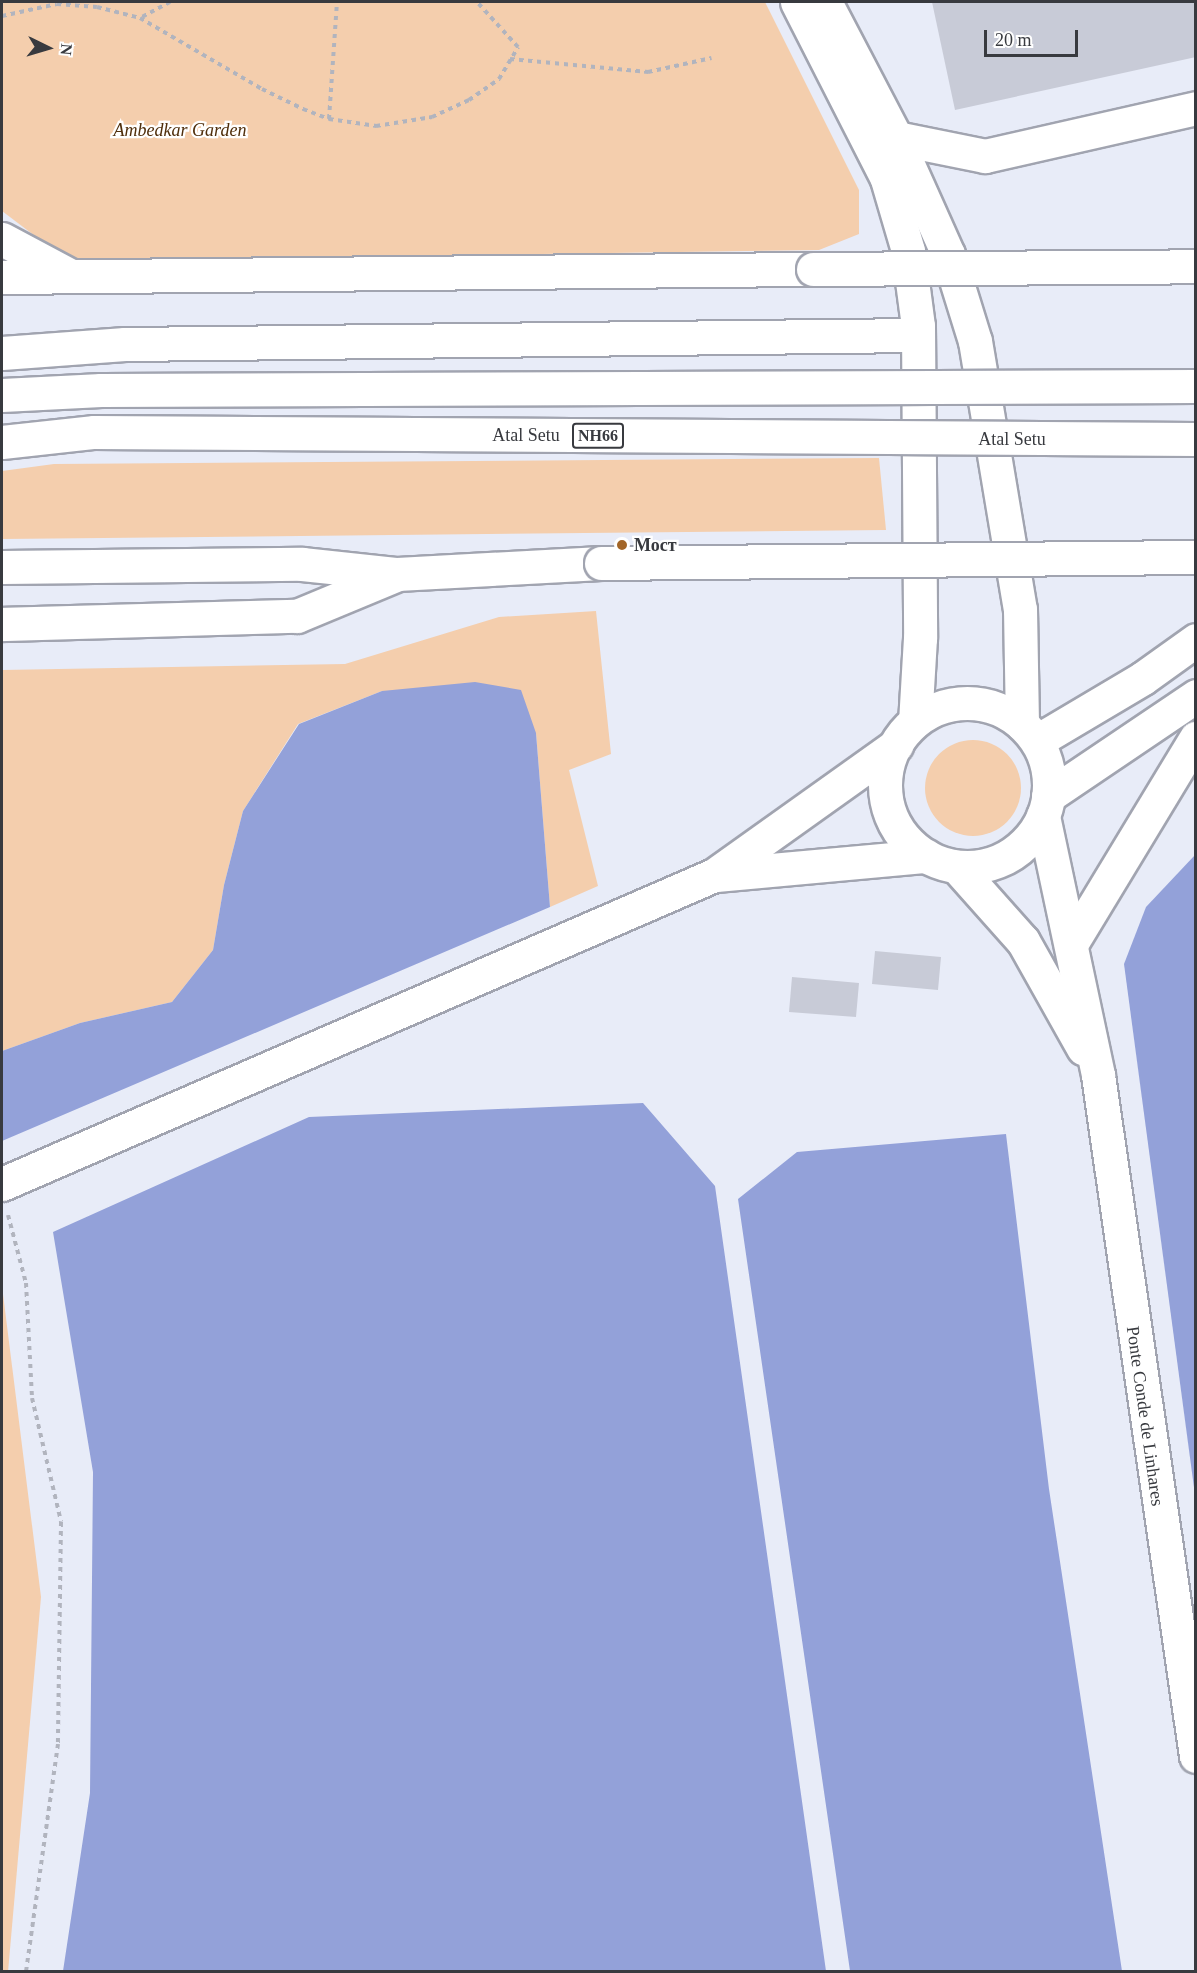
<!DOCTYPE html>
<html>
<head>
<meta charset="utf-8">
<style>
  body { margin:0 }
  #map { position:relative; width:1197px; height:1973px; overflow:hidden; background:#e8ecf8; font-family:Georgia,serif }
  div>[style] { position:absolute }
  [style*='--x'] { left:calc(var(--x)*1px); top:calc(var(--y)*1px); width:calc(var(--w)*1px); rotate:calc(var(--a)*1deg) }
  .green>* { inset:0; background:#f4cead }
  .round { border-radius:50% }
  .water>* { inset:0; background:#93a1d9 }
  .building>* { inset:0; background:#c8cbd7 }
  .path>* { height:4px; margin-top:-2px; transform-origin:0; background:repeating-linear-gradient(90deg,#b1b4be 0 4.5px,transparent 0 9px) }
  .roads { filter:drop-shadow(2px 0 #a1a4b0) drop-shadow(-2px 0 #a1a4b0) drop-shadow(0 2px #a1a4b0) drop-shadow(0 -2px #a1a4b0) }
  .secondary>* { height:33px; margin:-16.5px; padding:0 16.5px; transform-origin:16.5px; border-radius:16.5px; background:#fff }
  .primary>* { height:33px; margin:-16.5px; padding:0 16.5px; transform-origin:16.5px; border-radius:16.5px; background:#fff }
  .primary>.ring { margin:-16.5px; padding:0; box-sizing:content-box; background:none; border:33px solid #fff; border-radius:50% }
  .highway>* { height:33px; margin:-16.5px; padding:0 16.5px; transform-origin:16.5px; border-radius:16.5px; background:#fff }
  .bridges { filter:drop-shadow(2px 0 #a1a4b0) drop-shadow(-2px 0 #a1a4b0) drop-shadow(0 2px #a1a4b0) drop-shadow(0 -2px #a1a4b0) }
  .secondary-bridge>* { height:33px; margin:-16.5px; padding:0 16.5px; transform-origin:16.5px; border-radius:16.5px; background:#fff }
  .primary-bridge>* { height:33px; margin:-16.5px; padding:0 16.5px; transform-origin:16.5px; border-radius:16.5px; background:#fff }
  .highway-bridge>* { height:33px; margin:-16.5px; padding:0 16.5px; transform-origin:16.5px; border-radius:16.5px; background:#fff }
  .dots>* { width:16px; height:16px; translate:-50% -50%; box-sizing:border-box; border:3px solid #fff; border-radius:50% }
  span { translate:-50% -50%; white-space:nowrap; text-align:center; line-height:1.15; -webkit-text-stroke:4.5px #fff; paint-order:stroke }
  .shield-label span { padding:2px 4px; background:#fff; border:2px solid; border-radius:4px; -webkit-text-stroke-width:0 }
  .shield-label { font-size:16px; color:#383a3f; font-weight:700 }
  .park-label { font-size:18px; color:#502f0c; font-style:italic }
  .street-label { font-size:18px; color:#383a3f }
  .poi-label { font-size:18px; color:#383a3f; font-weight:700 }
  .left { translate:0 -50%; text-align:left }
  .frame { position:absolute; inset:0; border:3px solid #383a3f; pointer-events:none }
  .north { position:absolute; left:18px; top:18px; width:60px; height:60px; -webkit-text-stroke:4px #fff; paint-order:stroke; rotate:95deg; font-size:16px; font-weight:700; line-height:24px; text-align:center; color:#383a3f }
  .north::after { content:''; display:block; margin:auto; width:21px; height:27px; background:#383a3f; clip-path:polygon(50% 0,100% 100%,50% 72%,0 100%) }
  .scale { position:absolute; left:984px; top:30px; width:94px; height:27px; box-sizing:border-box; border:3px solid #383a3f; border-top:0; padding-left:8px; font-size:18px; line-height:21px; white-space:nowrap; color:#383a3f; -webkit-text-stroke:4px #fff; paint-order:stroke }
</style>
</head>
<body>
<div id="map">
  <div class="green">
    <i style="clip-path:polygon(2px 2px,765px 2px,859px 190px,859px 234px,819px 250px,68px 261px,2px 211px)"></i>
    <i style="clip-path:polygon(879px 458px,886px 530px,2px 539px,2px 471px,54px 464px)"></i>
    <i style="clip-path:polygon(596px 611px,611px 754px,569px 770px,598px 886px,550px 907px,536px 733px,382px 691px,298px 724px,243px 811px,224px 885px,213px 950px,172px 1002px,80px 1023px,2px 1051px,2px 670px,345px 664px,499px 617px)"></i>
    <i class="round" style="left:925px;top:740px;width:96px;height:96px"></i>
    <i style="clip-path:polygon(2px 1286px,41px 1597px,8px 1972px,2px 1971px)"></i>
  </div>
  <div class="water">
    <i style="clip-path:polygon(475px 682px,521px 690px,536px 733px,550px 907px,2px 1141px,2px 1051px,80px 1023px,172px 1002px,213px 950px,224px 885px,243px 811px,299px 724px,382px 691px)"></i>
    <i style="clip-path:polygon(1195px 855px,1195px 1495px,1124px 964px,1146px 907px)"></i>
    <i style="clip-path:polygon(643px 1103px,715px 1186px,826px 1971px,63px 1971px,90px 1793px,93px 1472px,53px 1232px,309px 1117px)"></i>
    <i style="clip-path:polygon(1006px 1134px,1049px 1489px,1122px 1971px,850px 1971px,738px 1199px,797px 1152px)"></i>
  </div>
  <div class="building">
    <i style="clip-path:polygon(932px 2px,1196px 2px,1196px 57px,955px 110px)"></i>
    <i style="clip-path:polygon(875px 951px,941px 957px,938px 990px,872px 984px)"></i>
    <i style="clip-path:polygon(792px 977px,859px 983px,856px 1017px,789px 1012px)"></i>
  </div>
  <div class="path">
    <i style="--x:170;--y:2;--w:34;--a:152"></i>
    <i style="--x:140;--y:18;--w:141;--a:30.2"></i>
    <i style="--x:262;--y:89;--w:46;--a:26"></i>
    <i style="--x:303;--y:109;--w:28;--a:21"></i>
    <i style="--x:329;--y:119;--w:48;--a:8.5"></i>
    <i style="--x:376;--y:126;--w:57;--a:-9.1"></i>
    <i style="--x:432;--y:117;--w:41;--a:-24.7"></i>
    <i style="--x:469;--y:100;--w:37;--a:-35"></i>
    <i style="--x:499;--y:79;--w:37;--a:-59"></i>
    <i style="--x:518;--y:47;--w:61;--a:-132.3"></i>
    <i style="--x:2;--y:16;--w:56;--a:-12.3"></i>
    <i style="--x:57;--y:4;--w:40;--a:4.3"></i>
    <i style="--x:97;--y:7;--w:44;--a:14.3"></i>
    <i style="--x:510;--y:59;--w:139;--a:5.4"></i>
    <i style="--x:648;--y:72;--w:65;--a:-12.5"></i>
    <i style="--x:329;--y:119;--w:117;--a:-86.1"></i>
    <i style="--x:8;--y:1215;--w:70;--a:75.2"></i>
    <i style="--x:26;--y:1283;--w:115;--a:87"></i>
    <i style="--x:32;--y:1398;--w:127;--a:76.8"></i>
    <i style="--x:61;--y:1522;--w:222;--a:90.8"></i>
    <i style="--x:58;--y:1744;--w:230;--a:98"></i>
  </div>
  <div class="roads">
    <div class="secondary">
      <i style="--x:797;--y:2;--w:199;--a:63"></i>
      <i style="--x:887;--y:179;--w:75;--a:73.7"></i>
      <i style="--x:908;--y:251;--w:76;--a:82.4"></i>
      <i style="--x:918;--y:326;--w:312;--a:89.6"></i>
      <i style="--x:920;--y:638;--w:83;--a:93.4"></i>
      <i style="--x:825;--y:2;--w:153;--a:62.4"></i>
      <i style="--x:896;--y:138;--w:127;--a:65.9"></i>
      <i style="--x:948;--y:254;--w:91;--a:72.8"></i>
      <i style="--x:975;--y:341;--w:272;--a:80.5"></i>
      <i style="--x:1020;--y:609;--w:115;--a:89"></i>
      <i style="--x:896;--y:138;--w:91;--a:11.4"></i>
      <i style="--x:985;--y:156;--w:216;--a:-12.8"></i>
      <i style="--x:2;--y:239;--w:76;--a:28.2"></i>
      <i style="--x:2;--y:277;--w:811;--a:-0.57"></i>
    </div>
    <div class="primary">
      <i style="--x:2;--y:567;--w:300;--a:-0.6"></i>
      <i style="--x:302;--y:564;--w:96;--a:6"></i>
      <i style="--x:397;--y:574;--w:204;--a:-3.1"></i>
      <i style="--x:2;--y:624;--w:295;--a:-1.6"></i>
      <i style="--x:297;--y:616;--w:104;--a:-22.6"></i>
      <i class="ring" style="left:885px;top:703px;width:131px;height:131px"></i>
      <i style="--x:1037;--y:741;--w:123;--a:-30.7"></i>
      <i style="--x:1143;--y:678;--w:65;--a:-35.6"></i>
      <i style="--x:1048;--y:796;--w:179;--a:-34"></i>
      <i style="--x:1043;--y:816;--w:265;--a:78"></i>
      <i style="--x:1098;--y:1075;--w:688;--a:81.81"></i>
      <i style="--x:957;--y:867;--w:99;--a:48.3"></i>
      <i style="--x:1023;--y:941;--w:123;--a:60.7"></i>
      <i style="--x:716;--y:875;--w:211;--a:-5.2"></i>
      <i style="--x:1071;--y:944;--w:241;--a:-58.8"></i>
      <i style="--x:2;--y:1184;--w:776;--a:-23.46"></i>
      <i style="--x:714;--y:875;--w:224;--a:-35.5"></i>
    </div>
    <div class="highway">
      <i style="--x:2;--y:353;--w:123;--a:-4.2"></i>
      <i style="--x:125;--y:344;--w:792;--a:-0.65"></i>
    </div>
  </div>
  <div class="bridges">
    <div class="secondary-bridge">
      <i style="--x:813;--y:269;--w:383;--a:-0.4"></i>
    </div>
    <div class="primary-bridge">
      <i style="--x:601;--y:563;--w:595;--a:-0.58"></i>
    </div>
    <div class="highway-bridge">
      <i style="--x:2;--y:395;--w:99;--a:-2.9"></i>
      <i style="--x:101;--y:390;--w:1095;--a:-0.21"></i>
      <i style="--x:2;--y:442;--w:93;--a:-6.2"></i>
      <i style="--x:94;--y:432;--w:1102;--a:0.36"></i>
    </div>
  </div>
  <div class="dots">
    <i style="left:622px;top:545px;background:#a26528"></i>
  </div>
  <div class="shield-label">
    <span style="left:598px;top:436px">NH66</span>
  </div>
  <div class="park-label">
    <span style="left:180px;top:130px">Ambedkar Garden</span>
  </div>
  <div class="street-label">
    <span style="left:526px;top:435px">Atal Setu</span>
    <span style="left:1012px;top:439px">Atal Setu</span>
    <span style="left:1145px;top:1416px;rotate:82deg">Ponte Conde de Linhares</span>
  </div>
  <div class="poi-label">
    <span class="left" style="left:634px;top:545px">Мост</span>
  </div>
  <div class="frame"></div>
  <div class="north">N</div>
  <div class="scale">20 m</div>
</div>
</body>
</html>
